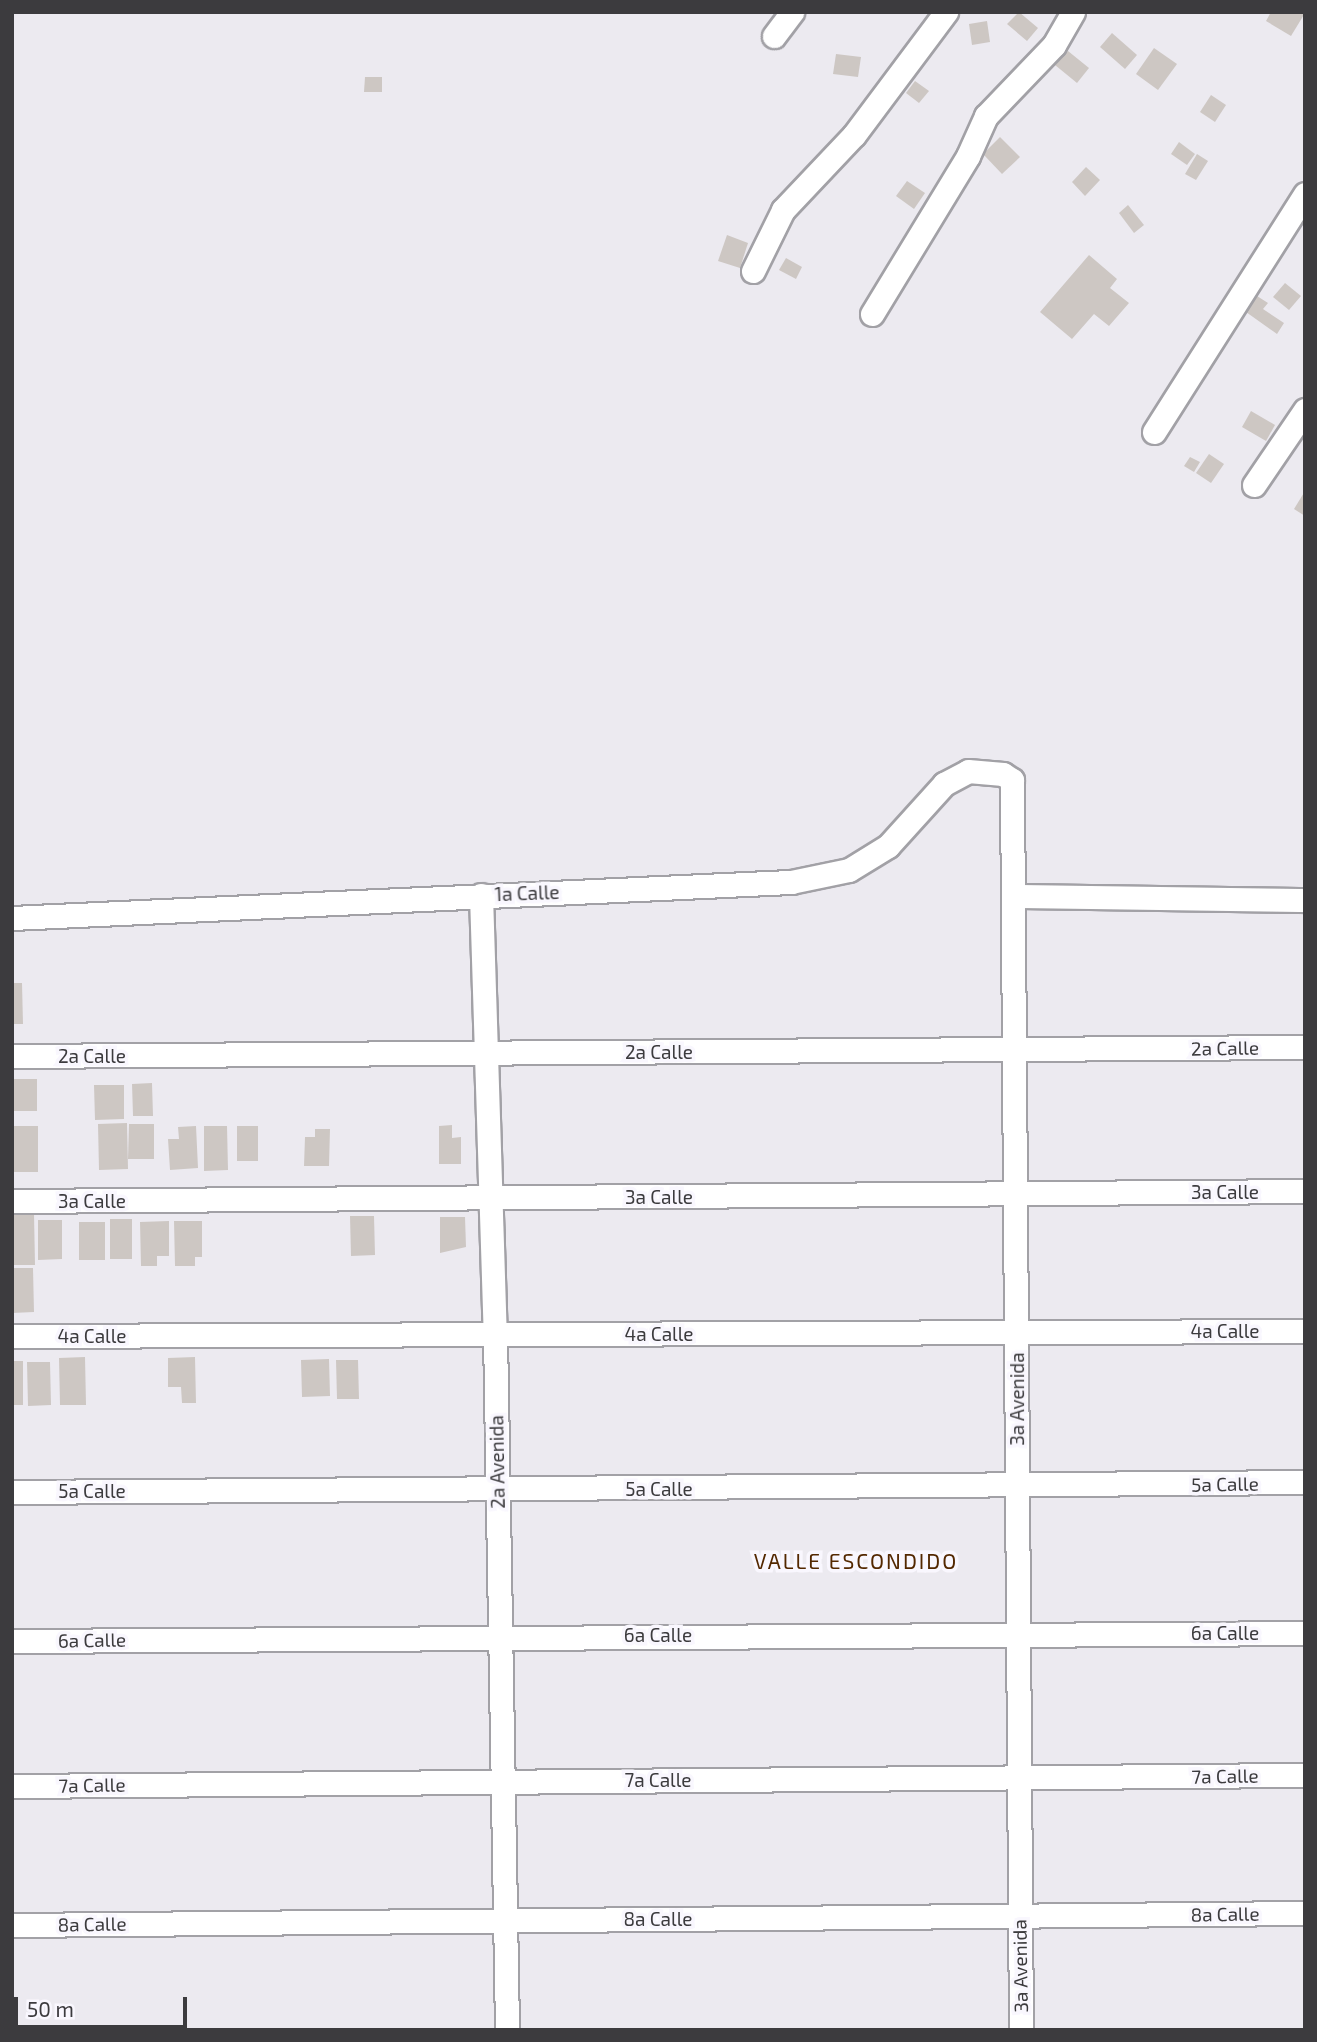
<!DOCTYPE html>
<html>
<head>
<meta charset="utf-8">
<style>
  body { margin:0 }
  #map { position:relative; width:1317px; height:2042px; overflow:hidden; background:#eceaf0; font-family:"Exo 2",sans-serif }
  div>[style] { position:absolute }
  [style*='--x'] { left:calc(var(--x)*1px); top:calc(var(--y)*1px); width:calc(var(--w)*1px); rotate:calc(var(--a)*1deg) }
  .building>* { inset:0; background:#cdc7c3 }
  .roads { filter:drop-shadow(2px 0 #a2a1a6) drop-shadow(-2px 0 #a2a1a6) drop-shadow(0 2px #a2a1a6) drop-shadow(0 -2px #a2a1a6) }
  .minor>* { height:23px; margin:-11.5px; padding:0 11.5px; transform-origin:11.5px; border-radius:11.5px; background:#fff }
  span { translate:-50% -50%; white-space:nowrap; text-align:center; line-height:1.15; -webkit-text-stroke:7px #f9f7fe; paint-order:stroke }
  .street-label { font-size:19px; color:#3c3b3e }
  .neighbourhood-label { font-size:21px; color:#532800; letter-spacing:2px }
  .frame { position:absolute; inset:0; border:14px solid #3c3b3e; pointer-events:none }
  .scale { position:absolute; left:14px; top:1997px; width:173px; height:32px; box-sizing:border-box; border:4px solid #3c3b3e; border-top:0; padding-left:9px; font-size:21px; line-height:24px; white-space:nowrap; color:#3c3b3e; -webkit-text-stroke:5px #f9f7fe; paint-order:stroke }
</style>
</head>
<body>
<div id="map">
  <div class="building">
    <i style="clip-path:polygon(1019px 12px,1038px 28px,1027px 41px,1007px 24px)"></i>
    <i style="clip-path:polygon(1271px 12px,1305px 12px,1305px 13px,1291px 36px,1266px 21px)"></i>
    <i style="clip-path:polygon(987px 21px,990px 42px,972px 45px,969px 24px)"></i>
    <i style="clip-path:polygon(1112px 33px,1137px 55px,1125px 69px,1100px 47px)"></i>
    <i style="clip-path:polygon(1154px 48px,1177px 64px,1158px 90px,1136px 74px)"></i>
    <i style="clip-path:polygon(1068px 51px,1089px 68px,1077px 83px,1055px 65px)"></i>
    <i style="clip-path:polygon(836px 54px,861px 57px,858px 77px,833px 74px)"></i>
    <i style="clip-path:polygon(365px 77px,382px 77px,382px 92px,364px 92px)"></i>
    <i style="clip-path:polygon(915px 81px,929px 91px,919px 103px,906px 93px)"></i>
    <i style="clip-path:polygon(1211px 95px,1226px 105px,1215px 122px,1200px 112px)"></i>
    <i style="clip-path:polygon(1000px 137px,1020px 157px,1002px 174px,983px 154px)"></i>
    <i style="clip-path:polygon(1179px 142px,1195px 154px,1187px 165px,1171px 154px)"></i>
    <i style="clip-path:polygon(1197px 154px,1208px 161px,1196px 180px,1185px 174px)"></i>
    <i style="clip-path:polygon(1086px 167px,1100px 180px,1085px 196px,1072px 182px)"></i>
    <i style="clip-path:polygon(907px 181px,925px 193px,914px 209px,896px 196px)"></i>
    <i style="clip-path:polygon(1128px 205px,1144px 225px,1134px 233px,1119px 213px)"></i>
    <i style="clip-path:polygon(727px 235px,748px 243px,740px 268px,718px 261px)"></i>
    <i style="clip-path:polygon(1089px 255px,1117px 279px,1110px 288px,1129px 303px,1109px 326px,1094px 314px,1072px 339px,1040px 312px)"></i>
    <i style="clip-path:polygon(786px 258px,802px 267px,796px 279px,779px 270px)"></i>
    <i style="clip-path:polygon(1285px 283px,1301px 296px,1289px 310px,1273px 297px)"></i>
    <i style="clip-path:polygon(1257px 296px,1268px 303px,1263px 309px,1284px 323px,1277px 334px,1246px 312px)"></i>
    <i style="clip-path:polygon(1251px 411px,1275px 425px,1266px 441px,1242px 427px)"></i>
    <i style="clip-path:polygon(1209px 454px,1224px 464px,1211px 483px,1196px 473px)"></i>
    <i style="clip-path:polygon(1190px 457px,1200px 462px,1194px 472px,1184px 466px)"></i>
    <i style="clip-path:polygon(1305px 491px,1305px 516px,1294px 509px)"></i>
    <i style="clip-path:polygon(12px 983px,22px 983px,23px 1024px,12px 1024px)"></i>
    <i style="clip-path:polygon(12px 1079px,37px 1079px,37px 1111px,12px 1111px)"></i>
    <i style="clip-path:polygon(152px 1083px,153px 1116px,133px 1116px,132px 1084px)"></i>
    <i style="clip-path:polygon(94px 1085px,124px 1085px,124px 1119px,95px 1120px)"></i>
    <i style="clip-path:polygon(127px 1123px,128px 1169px,99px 1170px,98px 1124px)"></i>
    <i style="clip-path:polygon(129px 1124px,154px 1124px,154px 1159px,128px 1159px)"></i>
    <i style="clip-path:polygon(452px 1125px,452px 1138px,461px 1137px,461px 1164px,439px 1164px,439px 1126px)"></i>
    <i style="clip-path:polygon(12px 1126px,38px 1126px,38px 1172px,12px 1172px)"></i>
    <i style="clip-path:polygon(196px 1126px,198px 1168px,170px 1170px,168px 1139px,179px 1139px,178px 1127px)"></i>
    <i style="clip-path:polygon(204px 1126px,227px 1126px,228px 1170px,204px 1171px)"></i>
    <i style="clip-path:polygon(237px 1126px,258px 1126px,258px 1161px,237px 1161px)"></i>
    <i style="clip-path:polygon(315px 1129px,330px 1129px,329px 1166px,304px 1166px,305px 1137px,315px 1137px)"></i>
    <i style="clip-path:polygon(34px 1214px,35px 1265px,12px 1265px,12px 1215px)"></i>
    <i style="clip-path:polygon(350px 1216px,374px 1216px,375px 1255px,351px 1256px)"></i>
    <i style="clip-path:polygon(440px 1217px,465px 1217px,466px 1247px,440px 1253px)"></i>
    <i style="clip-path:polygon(110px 1219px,132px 1219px,132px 1259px,110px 1259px)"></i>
    <i style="clip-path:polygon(38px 1220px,62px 1220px,62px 1259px,38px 1260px)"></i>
    <i style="clip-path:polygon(169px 1221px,169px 1256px,157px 1256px,157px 1266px,141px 1266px,140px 1222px)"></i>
    <i style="clip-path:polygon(174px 1221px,202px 1221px,202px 1257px,195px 1257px,195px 1266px,175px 1266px)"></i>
    <i style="clip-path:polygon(79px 1222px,105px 1222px,105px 1260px,79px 1260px)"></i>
    <i style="clip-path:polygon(12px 1268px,33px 1268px,34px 1312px,12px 1313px)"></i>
    <i style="clip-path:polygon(85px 1357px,86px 1405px,60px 1405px,59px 1358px)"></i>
    <i style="clip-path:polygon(195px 1357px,196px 1403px,182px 1403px,181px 1387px,168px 1387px,168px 1358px)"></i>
    <i style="clip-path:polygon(329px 1359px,330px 1396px,302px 1397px,301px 1360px)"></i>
    <i style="clip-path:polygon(336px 1360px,358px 1360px,359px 1399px,337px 1399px)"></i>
    <i style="clip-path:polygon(12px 1361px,23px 1361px,23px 1405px,12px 1405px)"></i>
    <i style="clip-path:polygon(27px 1362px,50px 1362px,51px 1405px,28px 1406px)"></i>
  </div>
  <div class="roads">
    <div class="minor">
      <i style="--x:774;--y:36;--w:30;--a:-53"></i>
      <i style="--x:753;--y:271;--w:68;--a:-63.8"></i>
      <i style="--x:783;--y:210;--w:103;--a:-46.6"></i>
      <i style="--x:854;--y:135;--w:154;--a:-53.2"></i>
      <i style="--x:872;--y:314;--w:185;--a:-58.7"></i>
      <i style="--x:968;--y:156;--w:44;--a:-65.8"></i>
      <i style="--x:986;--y:116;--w:98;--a:-46.2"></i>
      <i style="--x:1054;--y:45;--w:38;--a:-60"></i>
      <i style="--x:1154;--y:432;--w:282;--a:-57.6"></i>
      <i style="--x:1254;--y:485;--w:91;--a:-55.8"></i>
      <i style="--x:481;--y:895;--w:439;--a:88.2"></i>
      <i style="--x:495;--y:1334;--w:696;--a:89.01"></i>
      <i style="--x:1014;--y:896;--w:291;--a:0.8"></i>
      <i style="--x:12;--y:918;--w:780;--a:-2.65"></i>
      <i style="--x:791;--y:882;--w:59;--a:-11.7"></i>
      <i style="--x:849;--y:870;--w:46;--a:-31.6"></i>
      <i style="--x:888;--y:846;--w:84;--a:-47.9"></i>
      <i style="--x:944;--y:784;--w:27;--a:-28"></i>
      <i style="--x:968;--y:771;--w:35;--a:5"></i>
      <i style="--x:1003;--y:774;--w:11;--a:34"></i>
      <i style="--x:1012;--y:780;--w:1250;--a:89.59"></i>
      <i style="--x:12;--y:1056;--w:1293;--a:-0.4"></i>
      <i style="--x:12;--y:1201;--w:1293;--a:-0.44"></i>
      <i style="--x:12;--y:1336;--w:1293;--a:-0.22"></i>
      <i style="--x:12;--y:1492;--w:1293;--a:-0.44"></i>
      <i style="--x:12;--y:1641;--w:1293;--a:-0.35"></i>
      <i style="--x:12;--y:1786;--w:1293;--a:-0.49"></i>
      <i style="--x:12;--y:1925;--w:1293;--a:-0.53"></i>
    </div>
  </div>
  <div class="street-label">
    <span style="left:527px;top:893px;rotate:-2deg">1a Calle</span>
    <span style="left:1225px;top:1048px;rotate:-1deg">2a Calle</span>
    <span style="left:659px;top:1052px">2a Calle</span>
    <span style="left:92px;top:1056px">2a Calle</span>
    <span style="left:1225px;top:1192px">3a Calle</span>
    <span style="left:659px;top:1197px">3a Calle</span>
    <span style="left:92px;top:1201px">3a Calle</span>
    <span style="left:1225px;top:1331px">4a Calle</span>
    <span style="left:659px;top:1334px">4a Calle</span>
    <span style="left:92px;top:1336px">4a Calle</span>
    <span style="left:1017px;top:1399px;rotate:-90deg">3a Avenida</span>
    <span style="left:497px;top:1462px;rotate:-91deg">2a Avenida</span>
    <span style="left:1225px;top:1484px;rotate:-1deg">5a Calle</span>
    <span style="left:659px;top:1489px">5a Calle</span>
    <span style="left:92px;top:1491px">5a Calle</span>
    <span style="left:1225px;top:1633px">6a Calle</span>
    <span style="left:658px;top:1635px">6a Calle</span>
    <span style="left:92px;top:1640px;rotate:-1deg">6a Calle</span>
    <span style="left:1225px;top:1776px;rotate:-1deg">7a Calle</span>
    <span style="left:658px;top:1780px">7a Calle</span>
    <span style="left:92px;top:1785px;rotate:-1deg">7a Calle</span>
    <span style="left:1225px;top:1914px;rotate:-1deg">8a Calle</span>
    <span style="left:658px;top:1919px">8a Calle</span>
    <span style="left:92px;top:1924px;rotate:-1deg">8a Calle</span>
    <span style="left:1020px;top:1966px;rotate:-91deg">3a Avenida</span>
  </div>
  <div class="neighbourhood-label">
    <span style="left:856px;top:1561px">VALLE ESCONDIDO</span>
  </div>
  <div class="frame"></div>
  <div class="scale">50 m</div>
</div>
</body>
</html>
